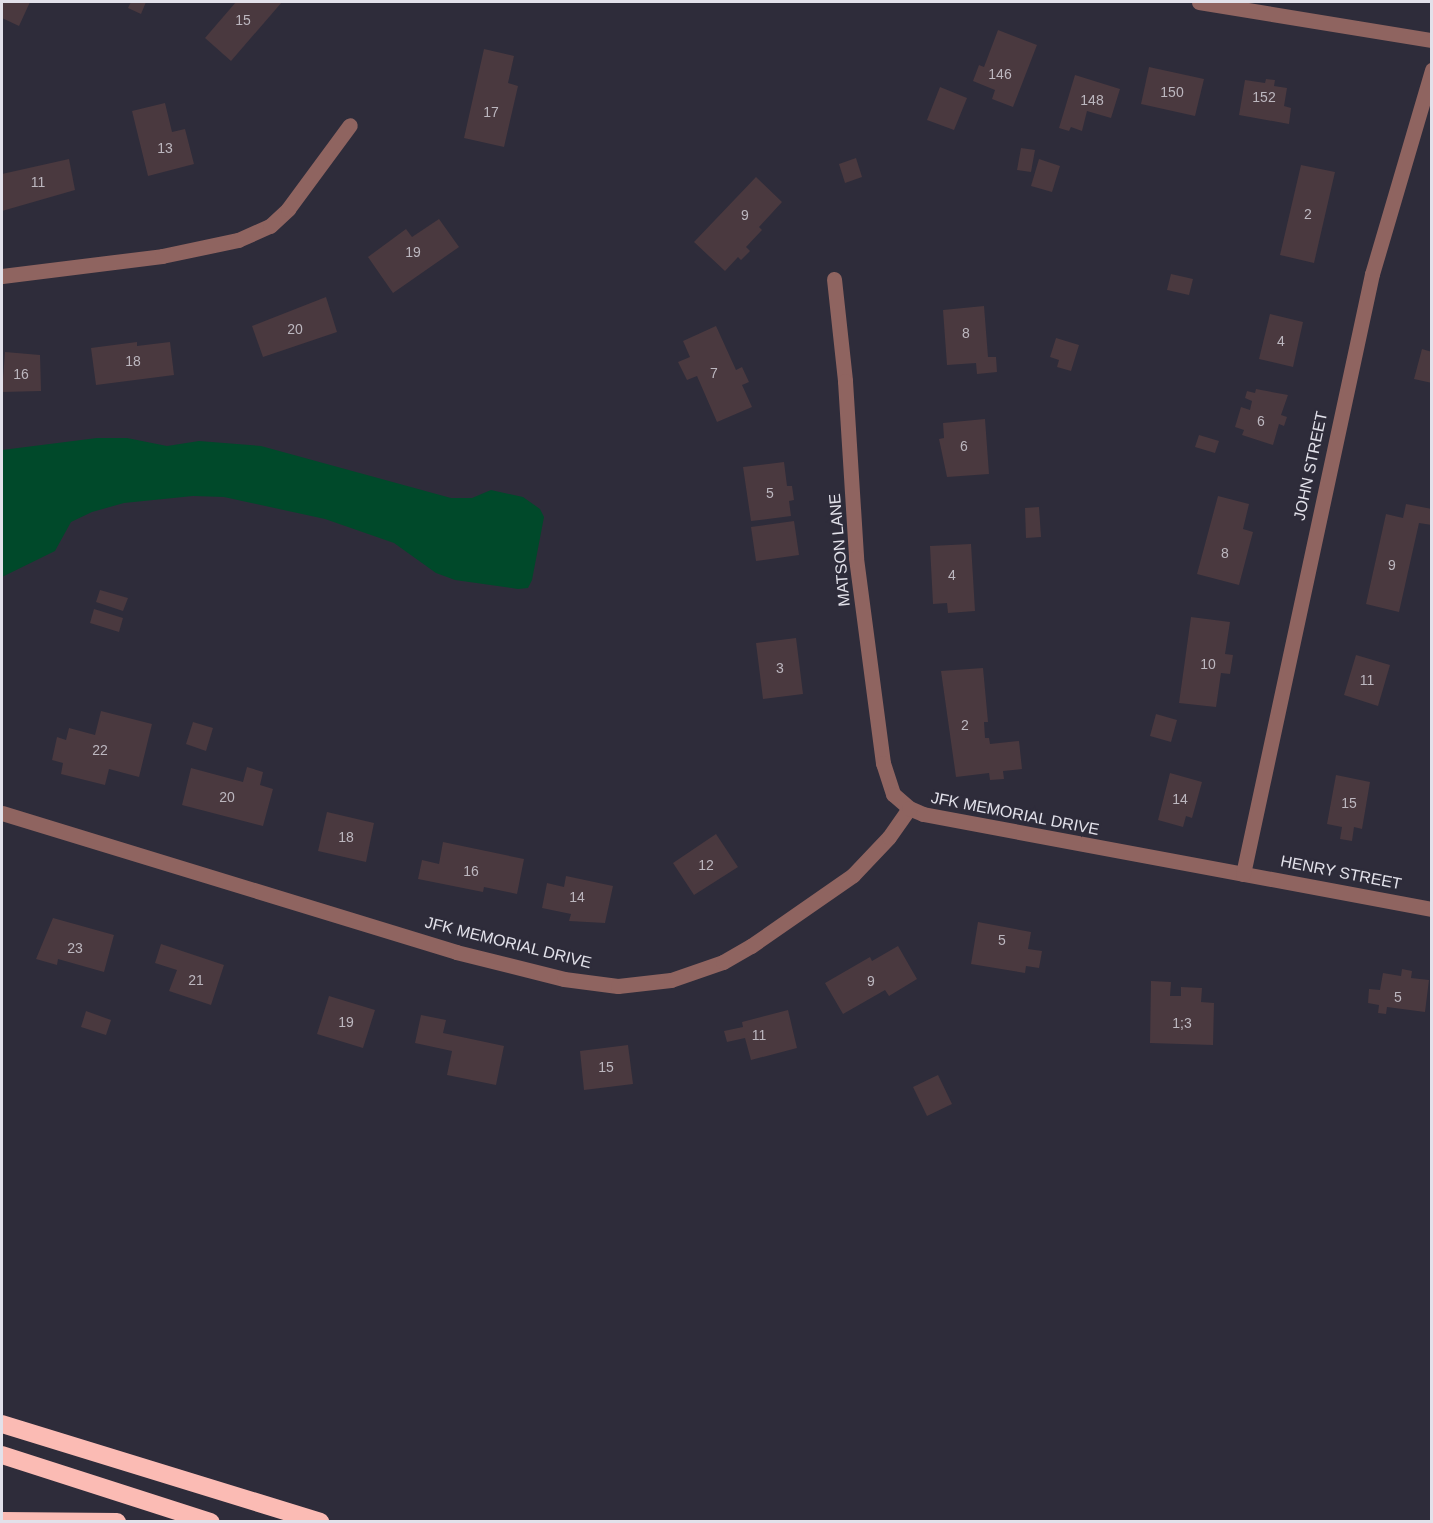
<!DOCTYPE html>
<html>
<head>
<meta charset="utf-8">
<style>
  body { margin:0 }
  #map { position:relative; width:1433px; height:1523px; overflow:hidden; background:#2e2c3a; font-family:Arial,sans-serif }
  div>[style] { position:absolute }
  [style*='--x'] { left:calc(var(--x)*1px); top:calc(var(--y)*1px); width:calc(var(--w)*1px); rotate:calc(var(--a)*1deg) }
  .green>* { inset:0; background:#00492a }
  .building>* { inset:0; background:#4a393f }
  .minor>* { height:15px; margin:-7.5px; padding:0 7.5px; transform-origin:7.5px; border-radius:7.5px; background:#8f6460 }
  .highway>* { height:18px; margin:-9px; padding:0 9px; transform-origin:9px; border-radius:9px; background:#fbbbb4 }
  span { translate:-50% -50%; white-space:nowrap; text-align:center; line-height:1.15; -webkit-text-stroke:4.5px #2e2c3a; paint-order:stroke }
  .number-label { font-size:14px; color:#bcb7bf }
  .number-label span { -webkit-text-stroke-width:0 }
  .street-label { font-size:16px; color:#e2e1ea }
  .frame { position:absolute; inset:0; border:3px solid #e2e1ea; pointer-events:none }
</style>
</head>
<body>
<div id="map">
  <div class="green">
    <i style="clip-path:polygon(97px 438px,127px 438px,167px 446px,199px 441px,261px 446px,451px 498px,472px 498px,491px 490px,523px 497px,540px 509px,544px 517px,532px 580px,528px 588px,518px 589px,455px 580px,436px 573px,394px 543px,325px 519px,224px 497px,193px 496px,124px 503px,92px 512px,71px 522px,55px 551px,2px 577px,2px 450px)"></i>
  </div>
  <div class="building">
    <i style="clip-path:polygon(2px 2px,30px 2px,19px 26px,2px 18px)"></i>
    <i style="clip-path:polygon(131px 2px,146px 2px,141px 14px,128px 8px)"></i>
    <i style="clip-path:polygon(236px 2px,282px 2px,231px 61px,205px 38px)"></i>
    <i style="clip-path:polygon(998px 30px,1037px 45px,1013px 107px,992px 99px,995px 90px,973px 81px,979px 65px,984px 67px)"></i>
    <i style="clip-path:polygon(484px 49px,514px 56px,508px 83px,518px 86px,504px 147px,464px 138px)"></i>
    <i style="clip-path:polygon(1149px 67px,1204px 79px,1195px 116px,1141px 104px)"></i>
    <i style="clip-path:polygon(1075px 75px,1120px 89px,1111px 118px,1087px 111px,1082px 131px,1071px 127px,1069px 131px,1059px 128px)"></i>
    <i style="clip-path:polygon(1266px 79px,1275px 80px,1274px 86px,1287px 88px,1284px 106px,1291px 108px,1289px 124px,1239px 115px,1245px 80px,1265px 83px)"></i>
    <i style="clip-path:polygon(940px 87px,967px 98px,954px 130px,927px 120px)"></i>
    <i style="clip-path:polygon(165px 103px,172px 132px,185px 129px,194px 164px,148px 176px,132px 111px)"></i>
    <i style="clip-path:polygon(1021px 148px,1035px 150px,1031px 172px,1017px 170px)"></i>
    <i style="clip-path:polygon(856px 158px,862px 177px,845px 183px,839px 164px)"></i>
    <i style="clip-path:polygon(69px 159px,75px 190px,2px 211px,2px 174px)"></i>
    <i style="clip-path:polygon(1039px 159px,1060px 166px,1052px 192px,1031px 186px)"></i>
    <i style="clip-path:polygon(1301px 165px,1335px 172px,1314px 263px,1280px 255px)"></i>
    <i style="clip-path:polygon(756px 177px,782px 202px,759px 227px,762px 230px,746px 247px,750px 251px,741px 260px,738px 257px,725px 271px,694px 242px)"></i>
    <i style="clip-path:polygon(439px 219px,459px 247px,393px 293px,368px 257px,406px 229px,412px 237px)"></i>
    <i style="clip-path:polygon(1171px 274px,1193px 279px,1189px 295px,1167px 290px)"></i>
    <i style="clip-path:polygon(326px 297px,337px 332px,263px 357px,252px 326px)"></i>
    <i style="clip-path:polygon(984px 306px,988px 357px,996px 357px,997px 372px,977px 374px,976px 363px,947px 365px,943px 310px)"></i>
    <i style="clip-path:polygon(1270px 314px,1303px 322px,1293px 367px,1259px 359px)"></i>
    <i style="clip-path:polygon(716px 326px,736px 370px,742px 367px,749px 382px,742px 385px,752px 407px,717px 422px,697px 376px,687px 380px,678px 362px,690px 357px,683px 341px)"></i>
    <i style="clip-path:polygon(1056px 338px,1079px 345px,1071px 371px,1057px 367px,1059px 360px,1050px 357px)"></i>
    <i style="clip-path:polygon(137px 342px,137px 346px,170px 342px,174px 375px,96px 385px,91px 348px)"></i>
    <i style="clip-path:polygon(1422px 349px,1432px 352px,1432px 383px,1414px 379px)"></i>
    <i style="clip-path:polygon(5px 352px,40px 355px,41px 391px,2px 392px)"></i>
    <i style="clip-path:polygon(1256px 389px,1288px 395px,1281px 415px,1287px 417px,1284px 426px,1279px 424px,1273px 445px,1242px 435px,1244px 430px,1235px 427px,1241px 407px,1250px 410px,1252px 401px,1245px 398px,1247px 391px,1255px 393px)"></i>
    <i style="clip-path:polygon(985px 419px,989px 474px,947px 477px,939px 439px,944px 438px,943px 423px)"></i>
    <i style="clip-path:polygon(1199px 435px,1219px 441px,1215px 453px,1195px 447px)"></i>
    <i style="clip-path:polygon(784px 462px,787px 486px,792px 486px,794px 500px,789px 501px,791px 516px,751px 521px,743px 467px)"></i>
    <i style="clip-path:polygon(1218px 496px,1249px 504px,1243px 529px,1253px 532px,1239px 585px,1197px 574px)"></i>
    <i style="clip-path:polygon(1406px 504px,1432px 509px,1432px 525px,1419px 523px,1399px 612px,1366px 604px,1386px 514px,1403px 518px)"></i>
    <i style="clip-path:polygon(1039px 507px,1041px 537px,1026px 538px,1025px 508px)"></i>
    <i style="clip-path:polygon(794px 521px,799px 555px,756px 561px,751px 527px)"></i>
    <i style="clip-path:polygon(971px 544px,975px 611px,948px 613px,947px 603px,933px 604px,930px 546px)"></i>
    <i style="clip-path:polygon(100px 590px,128px 598px,123px 611px,96px 602px)"></i>
    <i style="clip-path:polygon(94px 609px,123px 618px,119px 632px,90px 623px)"></i>
    <i style="clip-path:polygon(1191px 617px,1230px 622px,1225px 654px,1233px 655px,1230px 674px,1221px 673px,1216px 707px,1179px 703px)"></i>
    <i style="clip-path:polygon(796px 638px,803px 694px,763px 699px,756px 643px)"></i>
    <i style="clip-path:polygon(1356px 655px,1390px 665px,1378px 706px,1344px 695px)"></i>
    <i style="clip-path:polygon(983px 668px,988px 722px,984px 722px,985px 738px,989px 738px,990px 744px,1019px 741px,1022px 769px,1003px 771px,1004px 779px,990px 780px,989px 773px,956px 777px,941px 671px)"></i>
    <i style="clip-path:polygon(101px 711px,152px 724px,139px 777px,109px 769px,105px 785px,61px 774px,63px 763px,52px 760px,57px 737px,66px 740px,69px 728px,95px 735px)"></i>
    <i style="clip-path:polygon(1156px 714px,1177px 720px,1171px 742px,1150px 736px)"></i>
    <i style="clip-path:polygon(193px 722px,213px 728px,206px 751px,186px 744px)"></i>
    <i style="clip-path:polygon(247px 767px,263px 772px,260px 785px,273px 789px,263px 826px,182px 805px,191px 768px,243px 782px)"></i>
    <i style="clip-path:polygon(1170px 773px,1202px 782px,1192px 818px,1186px 816px,1183px 827px,1158px 820px)"></i>
    <i style="clip-path:polygon(1336px 775px,1370px 782px,1362px 829px,1354px 827px,1352px 841px,1340px 839px,1342px 827px,1327px 824px)"></i>
    <i style="clip-path:polygon(327px 812px,374px 823px,366px 862px,318px 851px)"></i>
    <i style="clip-path:polygon(716px 834px,738px 867px,694px 895px,673px 863px)"></i>
    <i style="clip-path:polygon(443px 842px,524px 859px,517px 894px,484px 887px,483px 892px,418px 879px,422px 860px,439px 864px)"></i>
    <i style="clip-path:polygon(566px 876px,613px 886px,605px 923px,569px 921px,571px 914px,542px 908px,547px 883px,564px 887px)"></i>
    <i style="clip-path:polygon(53px 918px,114px 935px,104px 972px,58px 959px,57px 965px,36px 959px)"></i>
    <i style="clip-path:polygon(978px 922px,1031px 932px,1028px 949px,1042px 951px,1039px 968px,1026px 966px,1025px 973px,971px 964px)"></i>
    <i style="clip-path:polygon(161px 944px,224px 965px,211px 1005px,169px 991px,177px 970px,155px 963px)"></i>
    <i style="clip-path:polygon(898px 946px,917px 979px,889px 996px,885px 990px,843px 1014px,825px 983px,870px 957px,872px 961px)"></i>
    <i style="clip-path:polygon(1402px 969px,1412px 971px,1411px 978px,1429px 980px,1425px 1012px,1387px 1007px,1386px 1014px,1378px 1013px,1379px 1005px,1368px 1003px,1369px 989px,1380px 990px,1383px 973px,1401px 976px)"></i>
    <i style="clip-path:polygon(1151px 981px,1171px 982px,1170px 996px,1181px 996px,1181px 987px,1202px 988px,1201px 1002px,1214px 1003px,1213px 1045px,1150px 1043px)"></i>
    <i style="clip-path:polygon(329px 996px,375px 1010px,363px 1048px,317px 1034px)"></i>
    <i style="clip-path:polygon(788px 1010px,797px 1048px,751px 1060px,745px 1038px,727px 1042px,724px 1031px,743px 1027px,742px 1022px)"></i>
    <i style="clip-path:polygon(86px 1011px,111px 1020px,106px 1035px,81px 1027px)"></i>
    <i style="clip-path:polygon(421px 1015px,446px 1020px,443px 1033px,504px 1046px,496px 1085px,447px 1075px,452px 1051px,415px 1043px)"></i>
    <i style="clip-path:polygon(628px 1045px,633px 1084px,584px 1090px,580px 1051px)"></i>
    <i style="clip-path:polygon(938px 1075px,952px 1104px,927px 1116px,913px 1087px)"></i>
  </div>
  <div class="minor">
    <i style="--x:1199;--y:2;--w:236;--a:9.3"></i>
    <i style="--x:2;--y:276;--w:161;--a:-7.1"></i>
    <i style="--x:162;--y:256;--w:78;--a:-11.9"></i>
    <i style="--x:238;--y:240;--w:35;--a:-24"></i>
    <i style="--x:270;--y:226;--w:25;--a:-43"></i>
    <i style="--x:288;--y:209;--w:104;--a:-53.6"></i>
    <i style="--x:834;--y:279;--w:103;--a:83.8"></i>
    <i style="--x:845;--y:381;--w:177;--a:86.4"></i>
    <i style="--x:856;--y:558;--w:207;--a:82.5"></i>
    <i style="--x:883;--y:763;--w:33;--a:72"></i>
    <i style="--x:893;--y:794;--w:21;--a:41"></i>
    <i style="--x:2;--y:813;--w:475;--a:17"></i>
    <i style="--x:456;--y:952;--w:111;--a:14"></i>
    <i style="--x:564;--y:979;--w:54;--a:7.4"></i>
    <i style="--x:618;--y:986;--w:53;--a:-6.5"></i>
    <i style="--x:671;--y:980;--w:55;--a:-19.1"></i>
    <i style="--x:723;--y:962;--w:32;--a:-30"></i>
    <i style="--x:751;--y:946;--w:124;--a:-34.8"></i>
    <i style="--x:853;--y:875;--w:52;--a:-46.5"></i>
    <i style="--x:889;--y:837;--w:35;--a:-55"></i>
    <i style="--x:909;--y:808;--w:15;--a:23"></i>
    <i style="--x:923;--y:814;--w:518;--a:10.57"></i>
    <i style="--x:1243;--y:874;--w:614;--a:-77.87"></i>
    <i style="--x:1372;--y:274;--w:213;--a:-73.6"></i>
  </div>
  <div class="highway">
    <i style="--x:2;--y:1424;--w:333;--a:17.1"></i>
    <i style="--x:2;--y:1455;--w:219;--a:17.8"></i>
    <i style="--x:2;--y:1521;--w:115;--a:0.5"></i>
  </div>
  <div class="number-label">
    <span style="left:243px;top:20px">15</span>
    <span style="left:1000px;top:74px">146</span>
    <span style="left:1172px;top:92px">150</span>
    <span style="left:1264px;top:97px">152</span>
    <span style="left:1092px;top:100px">148</span>
    <span style="left:491px;top:112px">17</span>
    <span style="left:165px;top:148px">13</span>
    <span style="left:38px;top:182px">11</span>
    <span style="left:1308px;top:214px">2</span>
    <span style="left:745px;top:215px">9</span>
    <span style="left:413px;top:252px">19</span>
    <span style="left:295px;top:329px">20</span>
    <span style="left:966px;top:333px">8</span>
    <span style="left:1281px;top:341px">4</span>
    <span style="left:133px;top:361px">18</span>
    <span style="left:714px;top:373px">7</span>
    <span style="left:21px;top:374px">16</span>
    <span style="left:1261px;top:421px">6</span>
    <span style="left:964px;top:446px">6</span>
    <span style="left:770px;top:493px">5</span>
    <span style="left:1225px;top:553px">8</span>
    <span style="left:1392px;top:565px">9</span>
    <span style="left:952px;top:575px">4</span>
    <span style="left:1208px;top:664px">10</span>
    <span style="left:780px;top:668px">3</span>
    <span style="left:1367px;top:680px">11</span>
    <span style="left:965px;top:725px">2</span>
    <span style="left:100px;top:750px">22</span>
    <span style="left:227px;top:797px">20</span>
    <span style="left:1180px;top:799px">14</span>
    <span style="left:1349px;top:803px">15</span>
    <span style="left:346px;top:837px">18</span>
    <span style="left:706px;top:865px">12</span>
    <span style="left:471px;top:871px">16</span>
    <span style="left:577px;top:897px">14</span>
    <span style="left:1002px;top:940px">5</span>
    <span style="left:75px;top:948px">23</span>
    <span style="left:196px;top:980px">21</span>
    <span style="left:871px;top:981px">9</span>
    <span style="left:1398px;top:997px">5</span>
    <span style="left:346px;top:1022px">19</span>
    <span style="left:1182px;top:1023px">1;3</span>
    <span style="left:759px;top:1035px">11</span>
    <span style="left:606px;top:1067px">15</span>
  </div>
  <div class="street-label">
    <span style="left:1311px;top:466px;rotate:-78deg">JOHN STREET</span>
    <span style="left:840px;top:550px;rotate:-95deg">MATSON LANE</span>
    <span style="left:1015px;top:814px;rotate:11deg">JFK MEMORIAL DRIVE</span>
    <span style="left:1341px;top:873px;rotate:11deg">HENRY STREET</span>
    <span style="left:508px;top:943px;rotate:14deg">JFK MEMORIAL DRIVE</span>
  </div>
  <div class="frame"></div>
</div>
</body>
</html>
